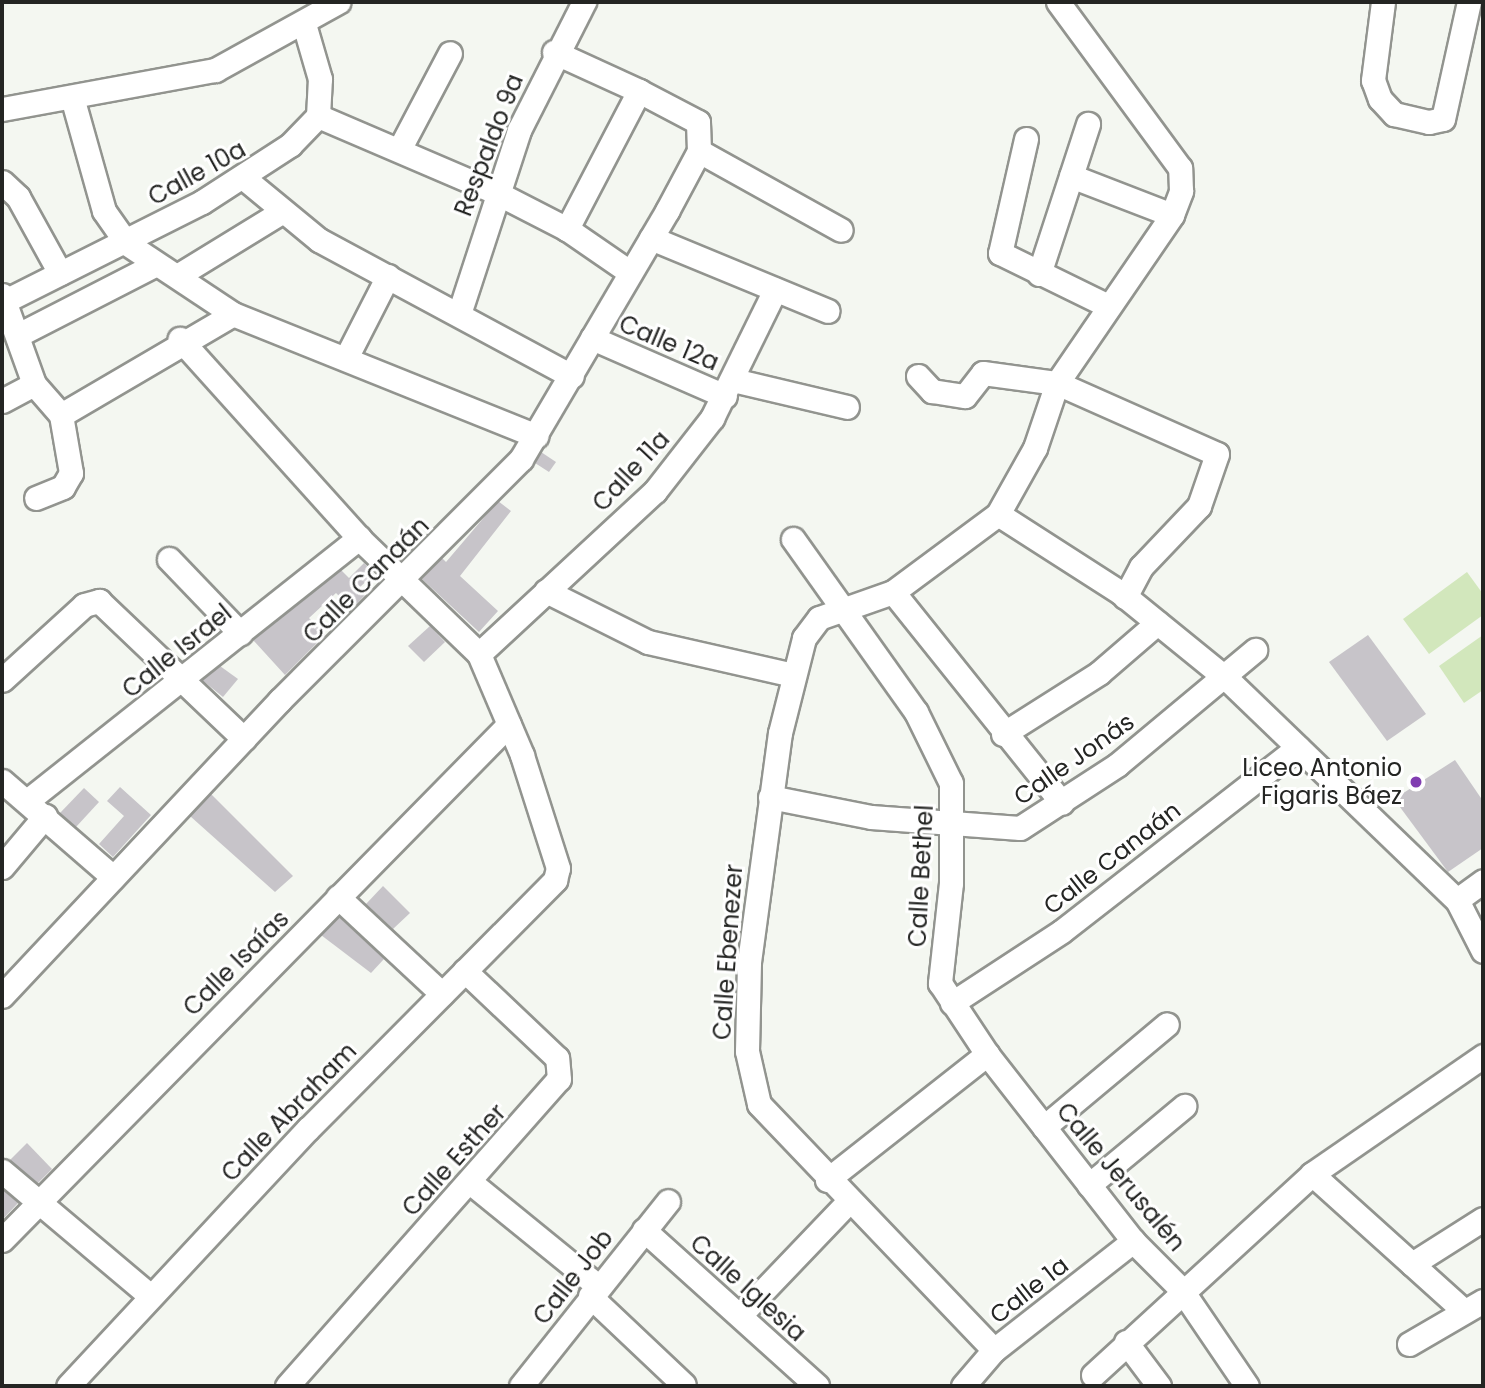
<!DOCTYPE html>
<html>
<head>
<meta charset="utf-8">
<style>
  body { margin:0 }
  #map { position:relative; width:1485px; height:1388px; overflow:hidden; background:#f4f7f1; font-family:Poppins,sans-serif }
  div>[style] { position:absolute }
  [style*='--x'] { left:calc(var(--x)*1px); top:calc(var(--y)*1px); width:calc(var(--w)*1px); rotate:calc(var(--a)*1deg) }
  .green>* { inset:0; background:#d2e7bc }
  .building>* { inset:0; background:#c7c4c9 }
  .roads { filter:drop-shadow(2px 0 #92948f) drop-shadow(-2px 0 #92948f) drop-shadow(0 2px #92948f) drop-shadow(0 -2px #92948f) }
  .minor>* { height:23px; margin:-11.5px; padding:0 11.5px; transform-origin:11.5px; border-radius:11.5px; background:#fff }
  .dots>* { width:19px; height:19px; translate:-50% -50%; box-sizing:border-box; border:4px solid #fff; border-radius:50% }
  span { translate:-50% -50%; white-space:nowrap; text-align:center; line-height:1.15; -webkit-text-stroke:6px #fff; paint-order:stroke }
  .street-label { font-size:24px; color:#242523 }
  .poi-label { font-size:24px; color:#242523 }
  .right { translate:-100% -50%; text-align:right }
  .frame { position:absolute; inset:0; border:4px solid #242523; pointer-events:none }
</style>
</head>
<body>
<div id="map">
  <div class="green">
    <i style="clip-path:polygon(1467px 572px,1483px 594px,1483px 615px,1429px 654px,1403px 619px)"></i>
    <i style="clip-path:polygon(1483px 635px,1483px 690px,1464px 703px,1439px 666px)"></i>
  </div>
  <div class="building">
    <i style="clip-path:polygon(541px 452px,556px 462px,549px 472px,535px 463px)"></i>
    <i style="clip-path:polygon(498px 501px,511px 511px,460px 576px,498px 611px,479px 632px,422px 579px,442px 558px,446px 562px)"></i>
    <i style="clip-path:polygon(364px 563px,374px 574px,359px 588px,365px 595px,352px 609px,336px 593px,309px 618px,325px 635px,285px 675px,253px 640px,341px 570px,349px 578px)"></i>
    <i style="clip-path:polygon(430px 626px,445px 642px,424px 662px,408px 646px)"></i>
    <i style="clip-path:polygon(1368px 635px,1426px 714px,1387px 741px,1329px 662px)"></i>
    <i style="clip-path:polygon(220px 666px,238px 679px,223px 697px,202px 680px)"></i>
    <i style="clip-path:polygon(1455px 760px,1483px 801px,1483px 848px,1448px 872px,1394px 799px)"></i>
    <i style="clip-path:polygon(120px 787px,151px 815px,113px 857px,99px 844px,124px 816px,107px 801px)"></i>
    <i style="clip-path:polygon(84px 788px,99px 802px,76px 827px,60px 813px)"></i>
    <i style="clip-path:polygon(211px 794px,293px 876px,275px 892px,190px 816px)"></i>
    <i style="clip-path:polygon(383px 886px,410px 913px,393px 929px,366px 904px)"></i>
    <i style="clip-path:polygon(339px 917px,384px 959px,371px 973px,321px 935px)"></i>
    <i style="clip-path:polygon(27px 1143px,52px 1169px,38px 1183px,10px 1160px)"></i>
    <i style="clip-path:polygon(2px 1189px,18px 1203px,2px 1220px)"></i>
  </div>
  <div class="roads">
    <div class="minor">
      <i style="--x:1383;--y:2;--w:79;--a:97.3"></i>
      <i style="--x:1373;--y:80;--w:20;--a:70"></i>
      <i style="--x:1380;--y:99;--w:21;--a:47"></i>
      <i style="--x:1394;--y:114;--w:36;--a:13"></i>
      <i style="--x:1429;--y:122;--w:14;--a:-12"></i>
      <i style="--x:1443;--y:119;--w:120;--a:-77.5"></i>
      <i style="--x:554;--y:52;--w:94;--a:24.6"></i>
      <i style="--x:72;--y:97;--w:118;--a:74.3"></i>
      <i style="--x:104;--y:211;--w:39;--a:55"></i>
      <i style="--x:126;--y:243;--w:128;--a:33.6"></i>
      <i style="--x:233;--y:314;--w:327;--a:21.9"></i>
      <i style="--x:2;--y:109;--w:217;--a:-10.4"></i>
      <i style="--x:215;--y:70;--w:141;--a:-28.9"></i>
      <i style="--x:318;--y:116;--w:193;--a:23.2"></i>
      <i style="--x:495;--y:192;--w:81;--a:27.2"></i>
      <i style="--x:567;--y:229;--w:74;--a:34.5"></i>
      <i style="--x:1026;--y:139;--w:117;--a:102.8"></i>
      <i style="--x:1000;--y:253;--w:120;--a:26.1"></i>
      <i style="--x:400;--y:148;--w:107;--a:-62.2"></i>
      <i style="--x:699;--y:151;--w:162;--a:29.1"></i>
      <i style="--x:1071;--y:176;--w:108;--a:21.1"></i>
      <i style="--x:245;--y:179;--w:96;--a:39.5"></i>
      <i style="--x:319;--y:240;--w:287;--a:28.3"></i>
      <i style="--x:2;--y:182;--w:22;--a:43"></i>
      <i style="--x:18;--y:197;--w:87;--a:61.1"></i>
      <i style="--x:651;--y:238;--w:191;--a:22.4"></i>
      <i style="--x:1039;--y:274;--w:158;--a:-71.9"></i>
      <i style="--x:177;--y:276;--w:121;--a:-31.5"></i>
      <i style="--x:2;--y:295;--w:95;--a:70.2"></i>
      <i style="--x:34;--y:384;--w:41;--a:48.9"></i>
      <i style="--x:61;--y:415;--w:59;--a:80.2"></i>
      <i style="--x:71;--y:473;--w:16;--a:120"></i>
      <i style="--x:63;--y:487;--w:29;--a:158"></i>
      <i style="--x:5;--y:301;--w:220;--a:-26.7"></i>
      <i style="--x:202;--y:202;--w:105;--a:-32.9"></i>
      <i style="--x:290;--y:145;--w:40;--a:-46"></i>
      <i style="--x:318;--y:116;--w:37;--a:-87"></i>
      <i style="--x:320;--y:79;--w:57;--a:-106.2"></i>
      <i style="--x:459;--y:314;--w:194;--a:-71.9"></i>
      <i style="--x:519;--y:130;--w:144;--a:-63.1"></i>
      <i style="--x:18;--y:335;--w:155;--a:-27.2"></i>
      <i style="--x:592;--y:338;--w:145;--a:23.6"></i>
      <i style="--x:346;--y:358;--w:92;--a:-62.9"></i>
      <i style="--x:918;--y:376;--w:21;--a:47"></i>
      <i style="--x:932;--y:391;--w:33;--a:9"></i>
      <i style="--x:965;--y:396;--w:29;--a:-52"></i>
      <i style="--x:983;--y:373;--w:75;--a:7.7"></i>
      <i style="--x:1057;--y:383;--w:175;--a:23.9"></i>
      <i style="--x:1217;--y:454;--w:55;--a:109.1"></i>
      <i style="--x:1199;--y:506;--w:84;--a:133.6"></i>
      <i style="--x:1141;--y:567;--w:34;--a:118"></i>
      <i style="--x:733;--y:380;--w:117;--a:13.3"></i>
      <i style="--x:2;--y:401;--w:36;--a:-28"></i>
      <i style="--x:61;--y:415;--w:199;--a:-30.4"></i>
      <i style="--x:998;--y:514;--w:146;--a:32.7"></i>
      <i style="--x:1121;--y:593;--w:136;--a:39.1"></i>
      <i style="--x:1227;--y:679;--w:319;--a:43.9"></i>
      <i style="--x:1457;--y:900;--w:57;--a:63"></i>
      <i style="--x:793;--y:539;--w:212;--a:54.6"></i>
      <i style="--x:916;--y:712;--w:79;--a:63.8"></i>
      <i style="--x:951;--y:783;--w:100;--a:90"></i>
      <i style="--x:951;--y:883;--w:101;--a:96.3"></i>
      <i style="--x:940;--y:983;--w:85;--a:56.5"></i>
      <i style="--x:987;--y:1054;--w:237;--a:52"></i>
      <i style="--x:1133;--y:1241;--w:68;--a:45"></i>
      <i style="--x:1181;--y:1289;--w:117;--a:55.8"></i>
      <i style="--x:169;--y:559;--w:103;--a:46.2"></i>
      <i style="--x:546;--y:591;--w:114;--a:26.6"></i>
      <i style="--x:648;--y:642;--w:149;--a:12.8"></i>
      <i style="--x:893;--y:592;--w:270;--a:51.3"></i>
      <i style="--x:479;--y:654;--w:240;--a:-42.8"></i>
      <i style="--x:655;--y:491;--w:93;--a:-52"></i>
      <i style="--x:712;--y:418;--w:143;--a:-63.8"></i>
      <i style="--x:2;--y:680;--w:111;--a:-42.4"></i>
      <i style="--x:84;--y:605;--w:16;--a:-15"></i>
      <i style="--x:99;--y:601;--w:200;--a:43.6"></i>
      <i style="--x:1003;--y:734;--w:114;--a:-32.4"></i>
      <i style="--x:1099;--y:673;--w:77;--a:-40.8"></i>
      <i style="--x:2;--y:781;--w:147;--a:40.9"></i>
      <i style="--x:770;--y:797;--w:103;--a:11.2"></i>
      <i style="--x:871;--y:817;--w:149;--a:4.2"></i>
      <i style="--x:1020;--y:828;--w:116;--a:-33"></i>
      <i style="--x:1117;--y:765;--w:180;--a:-39.8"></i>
      <i style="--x:27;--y:801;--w:424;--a:-38.4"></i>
      <i style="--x:2;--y:867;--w:67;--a:-49.9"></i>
      <i style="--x:338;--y:897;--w:142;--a:43"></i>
      <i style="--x:1457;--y:900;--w:32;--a:-36"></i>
      <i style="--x:2;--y:996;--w:406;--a:-46.8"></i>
      <i style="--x:280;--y:700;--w:341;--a:-45"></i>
      <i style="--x:521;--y:459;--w:288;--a:-59.5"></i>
      <i style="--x:667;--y:211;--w:68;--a:-61.9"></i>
      <i style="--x:699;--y:151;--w:29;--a:-92"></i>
      <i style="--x:698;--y:122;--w:67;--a:-152.3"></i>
      <i style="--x:639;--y:91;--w:156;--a:117.6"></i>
      <i style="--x:952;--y:1003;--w:131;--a:-33.2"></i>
      <i style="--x:1062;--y:931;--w:299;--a:-37.9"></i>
      <i style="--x:1044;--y:1127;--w:160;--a:-39.9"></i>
      <i style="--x:2;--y:1171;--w:192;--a:40.1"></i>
      <i style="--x:1312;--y:1174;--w:205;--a:42"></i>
      <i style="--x:827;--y:1180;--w:204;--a:-38.2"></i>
      <i style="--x:470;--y:1182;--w:165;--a:39.1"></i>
      <i style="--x:1089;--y:1185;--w:124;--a:-39.7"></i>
      <i style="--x:644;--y:1230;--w:233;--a:42"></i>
      <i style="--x:2;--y:1240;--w:723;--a:-45.5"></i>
      <i style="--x:1412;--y:1264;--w:84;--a:-32.4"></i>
      <i style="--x:590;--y:1296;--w:129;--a:43.4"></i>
      <i style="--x:741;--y:1314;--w:155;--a:-46.3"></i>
      <i style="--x:1126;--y:1342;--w:55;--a:53.1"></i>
      <i style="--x:1409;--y:1344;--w:86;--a:-30.2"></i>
      <i style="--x:994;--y:1350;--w:340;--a:-133.7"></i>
      <i style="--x:759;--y:1104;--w:54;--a:-102.8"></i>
      <i style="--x:747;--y:1051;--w:89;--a:-88.7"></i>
      <i style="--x:749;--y:962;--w:231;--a:-82.3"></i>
      <i style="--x:780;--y:733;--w:98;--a:-75.8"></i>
      <i style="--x:804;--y:638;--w:25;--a:-53"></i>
      <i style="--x:819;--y:618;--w:78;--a:-19.4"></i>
      <i style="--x:893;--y:592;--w:131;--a:-36.6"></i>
      <i style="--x:998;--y:514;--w:76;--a:-60.7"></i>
      <i style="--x:1035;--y:448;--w:69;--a:-71.3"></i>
      <i style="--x:1057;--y:383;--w:204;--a:-55.6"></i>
      <i style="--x:1172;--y:215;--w:26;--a:-69"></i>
      <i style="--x:1181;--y:191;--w:23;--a:-92"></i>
      <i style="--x:1180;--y:168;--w:206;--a:-126.3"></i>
      <i style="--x:1093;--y:1375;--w:297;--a:-42.5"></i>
      <i style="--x:1312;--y:1174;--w:208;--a:-34.6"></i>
      <i style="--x:68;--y:1386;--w:352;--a:-47"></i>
      <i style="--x:308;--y:1129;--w:351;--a:-45.2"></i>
      <i style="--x:555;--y:880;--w:12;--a:-76"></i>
      <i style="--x:558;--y:868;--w:119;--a:-107.7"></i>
      <i style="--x:522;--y:755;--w:110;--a:-113.1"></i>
      <i style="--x:479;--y:654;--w:167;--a:-136"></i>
      <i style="--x:359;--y:538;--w:268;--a:-132"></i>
      <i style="--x:287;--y:1386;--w:410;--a:-48.5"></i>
      <i style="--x:559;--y:1079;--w:21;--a:-95"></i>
      <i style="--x:557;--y:1058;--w:127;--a:-136.6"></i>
      <i style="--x:521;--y:1386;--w:236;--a:-51.5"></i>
      <i style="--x:963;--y:1386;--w:48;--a:-49.3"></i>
      <i style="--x:994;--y:1350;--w:177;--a:-38.1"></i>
    </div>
  </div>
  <div class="dots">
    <i style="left:1416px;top:782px;background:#813db1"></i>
  </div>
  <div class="street-label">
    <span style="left:489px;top:145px;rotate:-69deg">Respaldo 9a</span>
    <span style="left:197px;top:173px;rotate:-29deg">Calle 10a</span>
    <span style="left:669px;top:343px;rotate:23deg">Calle 12a</span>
    <span style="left:631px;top:471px;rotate:-47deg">Calle 11a</span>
    <span style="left:366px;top:580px;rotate:-45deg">Calle Canaán</span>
    <span style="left:177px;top:651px;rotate:-39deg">Calle Israel</span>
    <span style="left:1074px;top:759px;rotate:-35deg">Calle Jonás</span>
    <span style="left:1112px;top:858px;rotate:-38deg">Calle Canaán</span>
    <span style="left:921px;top:876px;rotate:-87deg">Calle Bethel</span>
    <span style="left:728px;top:952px;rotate:-86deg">Calle Ebenezer</span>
    <span style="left:236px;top:963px;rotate:-45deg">Calle Isaías</span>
    <span style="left:289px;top:1112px;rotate:-46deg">Calle Abraham</span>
    <span style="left:454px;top:1160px;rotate:-48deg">Calle Esther</span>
    <span style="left:1121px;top:1177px;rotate:50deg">Calle Jerusalén</span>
    <span style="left:573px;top:1277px;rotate:-52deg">Calle Job</span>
    <span style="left:748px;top:1288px;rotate:42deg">Calle Iglesia</span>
    <span style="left:1029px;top:1290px;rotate:-38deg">Calle 1a</span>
  </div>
  <div class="poi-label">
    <span class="right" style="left:1402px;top:782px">Liceo Antonio<br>Figaris Báez</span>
  </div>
  <div class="frame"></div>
</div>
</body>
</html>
